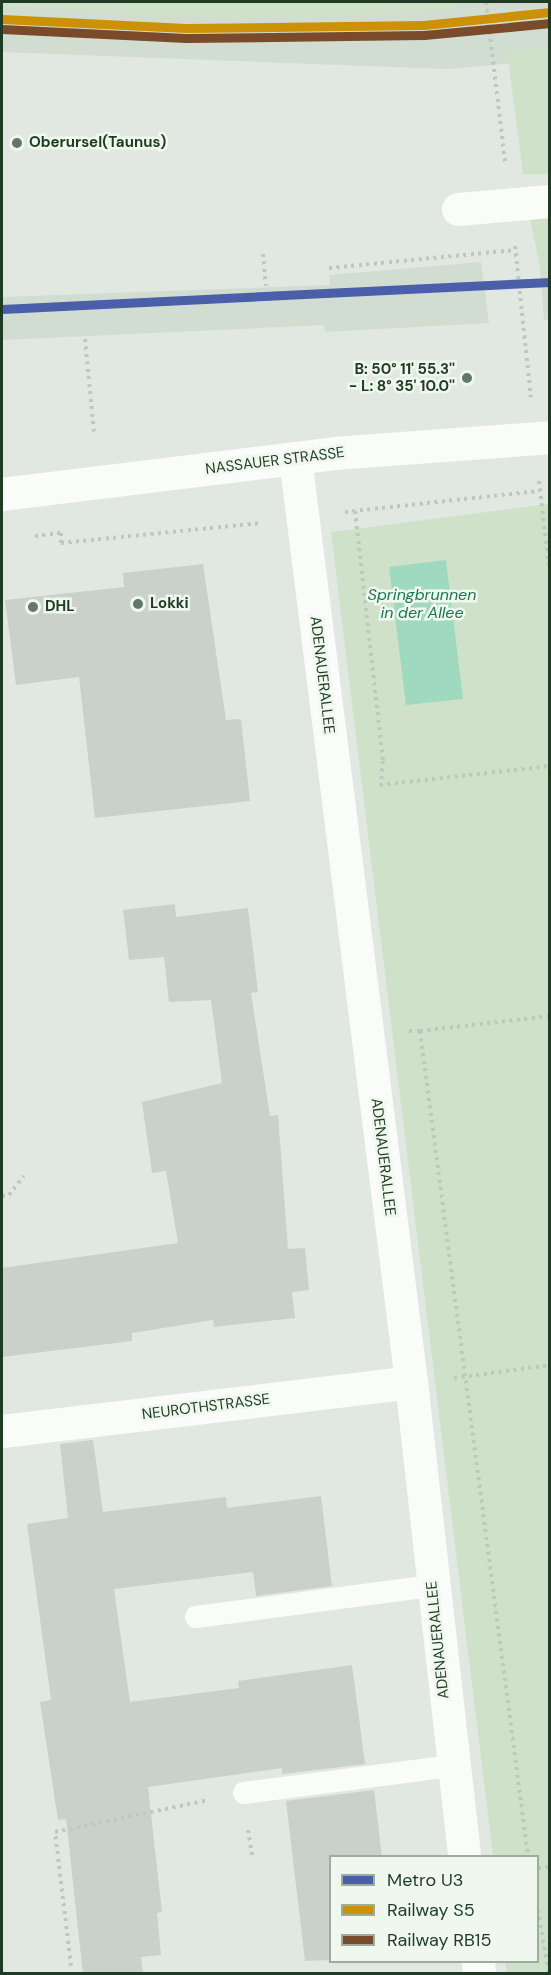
<!DOCTYPE html>
<html>
<head>
<meta charset="utf-8">
<style>
  body { margin:0 }
  #map { position:relative; width:551px; height:1975px; overflow:hidden; background:#e1e8e1; font-family:"DM Sans",sans-serif }
  div>[style] { position:absolute }
  [style*='--x'] { left:calc(var(--x)*1px); top:calc(var(--y)*1px); width:calc(var(--w)*1px); rotate:calc(var(--a)*1deg) }
  .built>* { inset:0; background:#d1ddd1 }
  .green>* { inset:0; background:#cfe2c9 }
  .water>* { inset:0; background:#9ed9c0 }
  .building>* { inset:0; background:#cad0ca }
  .path>* { height:4px; margin-top:-2px; transform-origin:0; background:repeating-linear-gradient(90deg,#bfc8bf 0 3px,transparent 0 7.5px) }
  .lane>* { height:22px; margin:-11px; padding:0 11px; transform-origin:11px; border-radius:11px; background:#fafcfa }
  .street>* { height:33px; margin:-16.5px; padding:0 16.5px; transform-origin:16.5px; border-radius:16.5px; background:#fafcfa }
  .secondary>* { height:33px; margin:-16.5px; padding:0 16.5px; transform-origin:16.5px; border-radius:16.5px; background:#fafcfa }
  .rail-1>* { height:9px; margin:-4.5px; padding:0 4.5px; transform-origin:4.5px; border-radius:4.5px; background:#cc9107 }
  .rail-2>* { height:9px; margin:-4.5px; padding:0 4.5px; transform-origin:4.5px; border-radius:4.5px; background:#7a4b2a }
  .metro-1>* { height:9px; margin:-4.5px; padding:0 4.5px; transform-origin:4.5px; border-radius:4.5px; background:#4a5eaa }
  .dots>* { width:16px; height:16px; translate:-50% -50%; box-sizing:border-box; border:3px solid #eff7ee; border-radius:50% }
  span { translate:-50% -50%; white-space:nowrap; text-align:center; line-height:1.15; -webkit-text-stroke:5px #eff7ee; paint-order:stroke }
  .poi-label { font-size:15px; color:#1f3b23; font-weight:700 }
  .left { translate:0 -50%; text-align:left }
  .right { translate:-100% -50%; text-align:right }
  .street-label { font-size:15px; color:#1f3b23 }
  .water-label { font-size:16px; color:#167952; font-style:italic }
  .frame { position:absolute; inset:0; border:3px solid #1f3b23; pointer-events:none }
  .legend { position:absolute; left:329px; top:1855px; width:210px; height:108px; box-sizing:border-box; background:#eff7ee; border:2px solid #9cac9d; margin:0; padding:8px 10px; list-style:none; font-size:18px; color:#1f3b23 }
  .legend li { display:flex; align-items:center; gap:12px; height:30px }
  .legend b { width:30px; border:2px solid #9cac9d }
</style>
</head>
<body>
<div id="map">
  <div class="built">
    <i style="clip-path:polygon(2px 2px,549px 2px,549px 60px,447px 69px,2px 52px)"></i>
    <i style="clip-path:polygon(481px 262px,489px 323px,325px 332px,324px 325px,2px 340px,2px 297px,330px 285px,329px 275px)"></i>
    <i style="clip-path:polygon(549px 267px,549px 319px,544px 320px,540px 268px)"></i>
  </div>
  <div class="green">
    <i style="clip-path:polygon(2px 2px,457px 2px,458px 10px,274px 18px,156px 16px,2px 5px)"></i>
    <i style="clip-path:polygon(549px 48px,549px 174px,523px 174px,507px 51px)"></i>
    <i style="clip-path:polygon(530px 217px,549px 217px,549px 267px,540px 268px)"></i>
    <i style="clip-path:polygon(549px 504px,549px 1973px,507px 1973px,505px 1962px,538px 1962px,538px 1856px,493px 1856px,331px 532px)"></i>
  </div>
  <div class="water">
    <i style="clip-path:polygon(446px 560px,463px 699px,406px 705px,389px 567px)"></i>
  </div>
  <div class="building">
    <i style="clip-path:polygon(203px 564px,226px 720px,241px 719px,250px 801px,95px 818px,79px 677px,16px 685px,5px 600px,124px 587px,123px 573px)"></i>
    <i style="clip-path:polygon(175px 904px,176px 917px,248px 908px,258px 992px,251px 993px,270px 1116px,278px 1115px,288px 1249px,305px 1248px,309px 1290px,292px 1292px,295px 1318px,214px 1327px,213px 1320px,132px 1333px,132px 1341px,2px 1357px,2px 1268px,178px 1243px,166px 1171px,152px 1173px,142px 1102px,222px 1083px,211px 1000px,169px 1002px,164px 957px,129px 960px,123px 910px)"></i>
    <i style="clip-path:polygon(93px 1440px,103px 1512px,226px 1497px,227px 1508px,321px 1496px,332px 1586px,256px 1596px,253px 1572px,114px 1589px,130px 1702px,239px 1688px,238px 1681px,352px 1665px,365px 1764px,282px 1774px,282px 1768px,148px 1787px,162px 1912px,157px 1913px,161px 1955px,141px 1957px,143px 1974px,83px 1974px,66px 1819px,58px 1820px,40px 1702px,51px 1700px,27px 1524px,68px 1518px,60px 1444px)"></i>
    <i style="clip-path:polygon(374px 1790px,382px 1857px,330px 1857px,330px 1960px,305px 1961px,286px 1801px)"></i>
  </div>
  <div class="path">
    <i style="--x:486;--y:2;--w:161;--a:83.2"></i>
    <i style="--x:515;--y:246;--w:152;--a:84"></i>
    <i style="--x:263;--y:254;--w:32;--a:85"></i>
    <i style="--x:329;--y:268;--w:188;--a:-5.5"></i>
    <i style="--x:85;--y:339;--w:93;--a:84.5"></i>
    <i style="--x:539;--y:481;--w:96;--a:83.4"></i>
    <i style="--x:355;--y:511;--w:252;--a:83.6"></i>
    <i style="--x:383;--y:761;--w:24;--a:95"></i>
    <i style="--x:345;--y:512;--w:195;--a:-6.2"></i>
    <i style="--x:35;--y:536;--w:26;--a:-7"></i>
    <i style="--x:61;--y:533;--w:10;--a:90"></i>
    <i style="--x:61;--y:543;--w:200;--a:-5.7"></i>
    <i style="--x:380;--y:785;--w:171;--a:-6.4"></i>
    <i style="--x:409;--y:1031;--w:11;--a:0"></i>
    <i style="--x:420;--y:1031;--w:832;--a:82.54"></i>
    <i style="--x:420;--y:1031;--w:131;--a:-6.6"></i>
    <i style="--x:2;--y:1196;--w:7;--a:-8"></i>
    <i style="--x:9;--y:1195;--w:24;--a:-52"></i>
    <i style="--x:454;--y:1378;--w:97;--a:-7.7"></i>
    <i style="--x:248;--y:1830;--w:26;--a:81"></i>
    <i style="--x:538;--y:1868;--w:12;--a:-5"></i>
    <i style="--x:538;--y:1910;--w:65;--a:80.2"></i>
    <i style="--x:71;--y:1966;--w:135;--a:-96.8"></i>
    <i style="--x:55;--y:1832;--w:156;--a:-11.8"></i>
  </div>
  <div class="lane">
    <i style="--x:196;--y:1617;--w:238;--a:-7.5"></i>
    <i style="--x:244;--y:1793;--w:210;--a:-7.4"></i>
  </div>
  <div class="street">
    <i style="--x:458;--y:209;--w:92;--a:-5"></i>
    <i style="--x:295;--y:458;--w:931;--a:82.84"></i>
    <i style="--x:411;--y:1382;--w:477;--a:83.6"></i>
    <i style="--x:2;--y:1431;--w:412;--a:-6.8"></i>
    <i style="--x:478;--y:1962;--w:12;--a:85"></i>
  </div>
  <div class="secondary">
    <i style="--x:2;--y:494;--w:335;--a:-7"></i>
    <i style="--x:334;--y:453;--w:217;--a:-4.2"></i>
  </div>
  <div class="rail-1">
    <i style="--x:2;--y:19;--w:184;--a:2.8"></i>
    <i style="--x:186;--y:28;--w:238;--a:-0.7"></i>
    <i style="--x:424;--y:25;--w:127;--a:-5.9"></i>
  </div>
  <div class="rail-2">
    <i style="--x:2;--y:29;--w:184;--a:2.8"></i>
    <i style="--x:186;--y:38;--w:238;--a:-0.7"></i>
    <i style="--x:424;--y:35;--w:127;--a:-5.4"></i>
  </div>
  <div class="metro-1">
    <i style="--x:2;--y:309;--w:549;--a:-2.82"></i>
  </div>
  <div class="dots">
    <i style="left:17px;top:143px;background:#637866"></i>
    <i style="left:467px;top:378px;background:#637866"></i>
    <i style="left:138px;top:604px;background:#637866"></i>
    <i style="left:33px;top:607px;background:#637866"></i>
  </div>
  <div class="poi-label">
    <span class="left" style="left:29px;top:143px">Oberursel(Taunus)</span>
    <span class="right" style="left:455px;top:378px">B: 50° 11' 55.3''<br>- L: 8° 35' 10.0''</span>
    <span class="left" style="left:150px;top:604px">Lokki</span>
    <span class="left" style="left:45px;top:607px">DHL</span>
  </div>
  <div class="street-label">
    <span style="left:275px;top:461px;rotate:-7deg">NASSAUER STRASSE</span>
    <span style="left:322px;top:675px;rotate:83deg">ADENAUERALLEE</span>
    <span style="left:383px;top:1157px;rotate:83deg">ADENAUERALLEE</span>
    <span style="left:206px;top:1407px;rotate:-7deg">NEUROTHSTRASSE</span>
    <span style="left:438px;top:1640px;rotate:-96deg">ADENAUERALLEE</span>
  </div>
  <div class="water-label">
    <span style="left:422px;top:604px">Springbrunnen<br>in der Allee</span>
  </div>
  <div class="frame"></div>
  <ul class="legend">
  <li><b style="height:8px;background:#4a5eaa"></b>Metro U3</li>
  <li><b style="height:8px;background:#cc9107"></b>Railway S5</li>
  <li><b style="height:8px;background:#7a4b2a"></b>Railway RB15</li>
  </ul>
</div>
</body>
</html>
